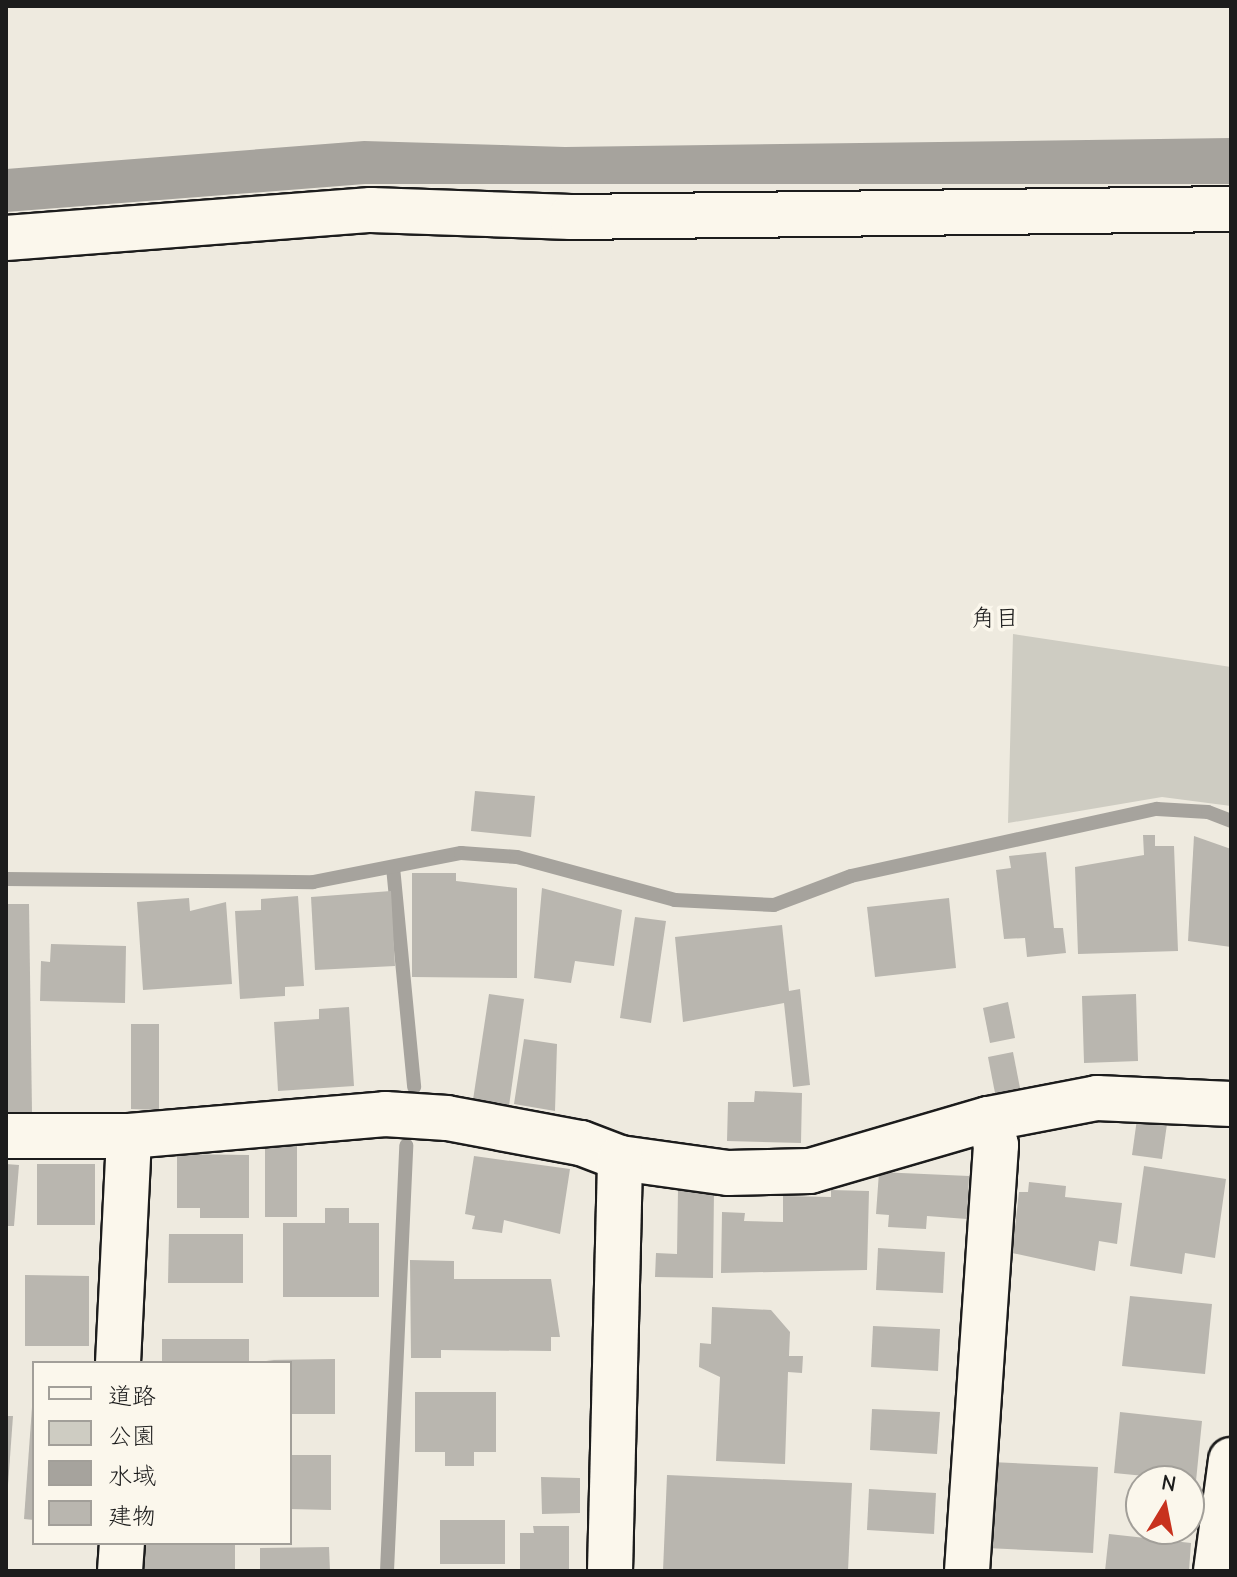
<!DOCTYPE html>
<html>
<head>
<meta charset="utf-8">
<style>
  body { margin:0 }
  #map { position:relative; width:1237px; height:1577px; overflow:hidden; background:#eeeadf; font-family:"Comic Neue","Klee One",sans-serif }
  div>[style] { position:absolute }
  [style*='--x'] { left:calc(var(--x)*1px); top:calc(var(--y)*1px); width:calc(var(--w)*1px); rotate:calc(var(--a)*1deg) }
  .green>* { inset:0; background:#ceccc2 }
  .water>* { inset:0; background:#a6a39d }
  .stream>* { height:14px; margin:-7px; padding:0 7px; transform-origin:7px; border-radius:7px; background:#a6a39d }
  .building>* { inset:0; background:#b9b6af }
  .roads { filter:drop-shadow(2px 0 #1c1c1c) drop-shadow(-2px 0 #1c1c1c) drop-shadow(0 2px #1c1c1c) drop-shadow(0 -2px #1c1c1c) }
  .minor>* { height:44px; margin:-22px; padding:0 22px; transform-origin:22px; border-radius:22px; background:#fbf7ec }
  span { translate:-50% -50%; white-space:nowrap; text-align:center; line-height:1.15; -webkit-text-stroke:7px #fbf7ec; paint-order:stroke }
  .neighbourhood-label { font-size:24px; color:#1c1c1c }
  .frame { position:absolute; inset:0; border:8px solid #1c1c1c; pointer-events:none }
  .legend { position:absolute; left:32px; top:1361px; width:260px; height:184px; box-sizing:border-box; background:#fbf7ec; border:2px solid #a29f99; margin:0; padding:10px 14px; list-style:none; font-size:24px; color:#1c1c1c }
  .legend li { display:flex; align-items:center; gap:16px; height:40px }
  .legend b { width:40px; border:2px solid #a29f99 }
  .north { position:absolute; left:1125px; top:1465px; width:80px; height:80px; box-sizing:border-box; background:#fbf7ec; border:2px solid #a29f99; border-radius:50%; rotate:10deg; font-size:22px; font-weight:700; line-height:32px; text-align:center; color:#1c1c1c }
  .north::after { content:''; display:block; margin:auto; width:28px; height:36px; background:#c8321e; clip-path:polygon(50% 0,100% 100%,50% 72%,0 100%) }
</style>
</head>
<body>
<div id="map">
  <div class="green">
    <i style="clip-path:polygon(1013px 634px,1231px 667px,1231px 806px,1162px 797px,1008px 823px)"></i>
  </div>
  <div class="water">
    <i style="clip-path:polygon(1231px 138px,1231px 184px,365px 184px,6px 212px,6px 169px,364px 141px,565px 147px)"></i>
  </div>
  <div class="stream">
    <i style="--x:393;--y:867;--w:221;--a:84.5"></i>
    <i style="--x:6;--y:879;--w:307;--a:0.6"></i>
    <i style="--x:313;--y:882;--w:151;--a:-11.1"></i>
    <i style="--x:461;--y:853;--w:56;--a:4.1"></i>
    <i style="--x:517;--y:857;--w:164;--a:15.2"></i>
    <i style="--x:675;--y:900;--w:99;--a:2.9"></i>
    <i style="--x:774;--y:905;--w:82;--a:-20.6"></i>
    <i style="--x:851;--y:876;--w:313;--a:-12.4"></i>
    <i style="--x:1157;--y:809;--w:51;--a:3.4"></i>
    <i style="--x:1208;--y:812;--w:25;--a:21"></i>
    <i style="--x:387;--y:1571;--w:426;--a:-87.4"></i>
  </div>
  <div class="building">
    <i style="clip-path:polygon(475px 791px,535px 796px,531px 837px,471px 831px)"></i>
    <i style="clip-path:polygon(1143px 835px,1155px 835px,1155px 846px,1174px 846px,1178px 951px,1078px 954px,1075px 867px,1144px 855px)"></i>
    <i style="clip-path:polygon(1194px 836px,1231px 849px,1231px 947px,1188px 941px)"></i>
    <i style="clip-path:polygon(1046px 852px,1054px 928px,1063px 928px,1066px 953px,1027px 957px,1025px 938px,1004px 939px,996px 870px,1011px 868px,1009px 856px)"></i>
    <i style="clip-path:polygon(412px 873px,456px 873px,456px 881px,517px 888px,517px 978px,412px 977px)"></i>
    <i style="clip-path:polygon(542px 888px,622px 910px,614px 966px,575px 961px,571px 983px,534px 978px)"></i>
    <i style="clip-path:polygon(391px 891px,395px 966px,315px 970px,311px 897px)"></i>
    <i style="clip-path:polygon(298px 896px,304px 986px,285px 987px,285px 996px,240px 999px,235px 911px,261px 910px,261px 899px)"></i>
    <i style="clip-path:polygon(189px 898px,190px 911px,226px 902px,232px 984px,143px 990px,137px 902px)"></i>
    <i style="clip-path:polygon(949px 898px,956px 968px,875px 977px,867px 907px)"></i>
    <i style="clip-path:polygon(6px 904px,29px 904px,32px 1112px,6px 1113px)"></i>
    <i style="clip-path:polygon(635px 917px,666px 921px,651px 1023px,620px 1018px)"></i>
    <i style="clip-path:polygon(782px 925px,789px 991px,800px 989px,810px 1085px,793px 1087px,784px 1003px,683px 1022px,675px 937px)"></i>
    <i style="clip-path:polygon(51px 944px,126px 946px,125px 1003px,40px 1001px,41px 961px,50px 962px)"></i>
    <i style="clip-path:polygon(489px 994px,524px 999px,509px 1106px,473px 1100px)"></i>
    <i style="clip-path:polygon(1136px 994px,1138px 1061px,1084px 1063px,1082px 996px)"></i>
    <i style="clip-path:polygon(1008px 1002px,1015px 1038px,990px 1043px,983px 1008px)"></i>
    <i style="clip-path:polygon(349px 1007px,354px 1086px,278px 1091px,274px 1022px,319px 1019px,319px 1009px)"></i>
    <i style="clip-path:polygon(131px 1024px,159px 1024px,159px 1110px,131px 1109px)"></i>
    <i style="clip-path:polygon(524px 1039px,557px 1044px,555px 1111px,514px 1104px)"></i>
    <i style="clip-path:polygon(1013px 1052px,1020px 1088px,995px 1093px,988px 1057px)"></i>
    <i style="clip-path:polygon(755px 1091px,802px 1093px,801px 1143px,727px 1141px,728px 1102px,754px 1102px)"></i>
    <i style="clip-path:polygon(1137px 1119px,1167px 1124px,1162px 1159px,1132px 1155px)"></i>
    <i style="clip-path:polygon(265px 1146px,297px 1146px,297px 1217px,265px 1217px)"></i>
    <i style="clip-path:polygon(177px 1154px,249px 1155px,249px 1218px,200px 1218px,200px 1208px,177px 1208px)"></i>
    <i style="clip-path:polygon(474px 1156px,570px 1169px,560px 1234px,504px 1220px,502px 1233px,472px 1229px,475px 1216px,465px 1214px)"></i>
    <i style="clip-path:polygon(6px 1164px,19px 1165px,14px 1226px,6px 1226px)"></i>
    <i style="clip-path:polygon(37px 1164px,95px 1164px,95px 1225px,37px 1225px)"></i>
    <i style="clip-path:polygon(1144px 1166px,1226px 1179px,1215px 1258px,1185px 1253px,1182px 1274px,1130px 1266px)"></i>
    <i style="clip-path:polygon(879px 1172px,969px 1176px,967px 1219px,927px 1216px,926px 1229px,888px 1227px,889px 1215px,876px 1214px)"></i>
    <i style="clip-path:polygon(1029px 1182px,1066px 1186px,1065px 1197px,1122px 1203px,1117px 1244px,1099px 1241px,1095px 1271px,1012px 1253px,1019px 1192px,1028px 1192px)"></i>
    <i style="clip-path:polygon(678px 1189px,714px 1190px,713px 1278px,655px 1277px,656px 1253px,677px 1254px)"></i>
    <i style="clip-path:polygon(831px 1190px,869px 1191px,867px 1270px,721px 1273px,722px 1212px,745px 1213px,744px 1221px,783px 1222px,783px 1196px,831px 1197px)"></i>
    <i style="clip-path:polygon(325px 1208px,349px 1208px,349px 1223px,379px 1223px,379px 1297px,283px 1297px,283px 1223px,325px 1223px)"></i>
    <i style="clip-path:polygon(169px 1234px,243px 1234px,243px 1283px,168px 1283px)"></i>
    <i style="clip-path:polygon(878px 1248px,945px 1252px,943px 1293px,876px 1290px)"></i>
    <i style="clip-path:polygon(410px 1260px,454px 1261px,454px 1279px,551px 1279px,560px 1337px,551px 1337px,551px 1351px,441px 1350px,441px 1358px,411px 1358px)"></i>
    <i style="clip-path:polygon(25px 1275px,89px 1276px,89px 1346px,25px 1346px)"></i>
    <i style="clip-path:polygon(1130px 1296px,1212px 1304px,1205px 1374px,1122px 1366px)"></i>
    <i style="clip-path:polygon(712px 1307px,771px 1310px,790px 1332px,789px 1356px,803px 1356px,802px 1373px,788px 1372px,785px 1464px,716px 1461px,720px 1377px,699px 1367px,700px 1343px,711px 1344px)"></i>
    <i style="clip-path:polygon(873px 1326px,940px 1329px,938px 1371px,871px 1367px)"></i>
    <i style="clip-path:polygon(162px 1339px,249px 1339px,249px 1363px,162px 1363px)"></i>
    <i style="clip-path:polygon(335px 1359px,335px 1414px,290px 1414px,290px 1363px,266px 1360px)"></i>
    <i style="clip-path:polygon(415px 1392px,496px 1392px,496px 1452px,474px 1452px,474px 1466px,445px 1466px,445px 1452px,415px 1452px)"></i>
    <i style="clip-path:polygon(32px 1407px,34px 1407px,34px 1520px,24px 1519px)"></i>
    <i style="clip-path:polygon(872px 1409px,940px 1412px,937px 1454px,870px 1450px)"></i>
    <i style="clip-path:polygon(1120px 1412px,1202px 1421px,1196px 1481px,1114px 1473px)"></i>
    <i style="clip-path:polygon(6px 1416px,13px 1416px,8px 1485px,6px 1485px)"></i>
    <i style="clip-path:polygon(290px 1455px,331px 1455px,331px 1510px,290px 1509px)"></i>
    <i style="clip-path:polygon(991px 1462px,1098px 1467px,1093px 1553px,986px 1548px)"></i>
    <i style="clip-path:polygon(667px 1475px,852px 1483px,848px 1571px,663px 1571px)"></i>
    <i style="clip-path:polygon(541px 1477px,580px 1478px,580px 1513px,542px 1514px)"></i>
    <i style="clip-path:polygon(869px 1489px,936px 1493px,934px 1534px,867px 1530px)"></i>
    <i style="clip-path:polygon(440px 1520px,505px 1520px,505px 1564px,440px 1564px)"></i>
    <i style="clip-path:polygon(533px 1526px,569px 1526px,569px 1571px,520px 1571px,520px 1533px,534px 1533px)"></i>
    <i style="clip-path:polygon(1109px 1534px,1191px 1543px,1189px 1571px,1105px 1571px)"></i>
    <i style="clip-path:polygon(138px 1543px,235px 1543px,235px 1571px,138px 1571px)"></i>
    <i style="clip-path:polygon(329px 1547px,330px 1571px,260px 1571px,260px 1548px)"></i>
  </div>
  <div class="roads">
    <div class="minor">
      <i style="--x:6;--y:238;--w:366;--a:-4.4"></i>
      <i style="--x:371;--y:210;--w:200;--a:2"></i>
      <i style="--x:571;--y:217;--w:660;--a:-0.69"></i>
      <i style="--x:6;--y:1136;--w:123;--a:0"></i>
      <i style="--x:129;--y:1136;--w:257;--a:-4.9"></i>
      <i style="--x:385;--y:1114;--w:62;--a:3.7"></i>
      <i style="--x:447;--y:1118;--w:136;--a:10.6"></i>
      <i style="--x:581;--y:1143;--w:42;--a:21"></i>
      <i style="--x:620;--y:1158;--w:109;--a:7.9"></i>
      <i style="--x:728;--y:1173;--w:82;--a:-1.4"></i>
      <i style="--x:810;--y:1171;--w:185;--a:-16.3"></i>
      <i style="--x:988;--y:1119;--w:111;--a:-10.9"></i>
      <i style="--x:1097;--y:1098;--w:134;--a:2.6"></i>
      <i style="--x:118;--y:1363;--w:227;--a:-87.2"></i>
      <i style="--x:120;--y:1571;--w:28;--a:-86"></i>
      <i style="--x:610;--y:1571;--w:413;--a:-88.6"></i>
      <i style="--x:967;--y:1571;--w:427;--a:-86.1"></i>
      <i style="--x:996;--y:1145;--w:27;--a:-107"></i>
      <i style="--x:1216;--y:1571;--w:112;--a:-82.3"></i>
    </div>
  </div>
  <div class="neighbourhood-label">
    <span style="left:995px;top:619px">角目</span>
  </div>
  <div class="frame"></div>
  <ul class="legend">
  <li><b style="height:10px;background:#fbf7ec"></b>道路</li>
  <li><b style="height:22px;background:#ceccc2"></b>公園</li>
  <li><b style="height:22px;background:#a6a39d"></b>水域</li>
  <li><b style="height:22px;background:#b9b6af"></b>建物</li>
  </ul>
  <div class="north">N</div>
</div>
</body>
</html>
